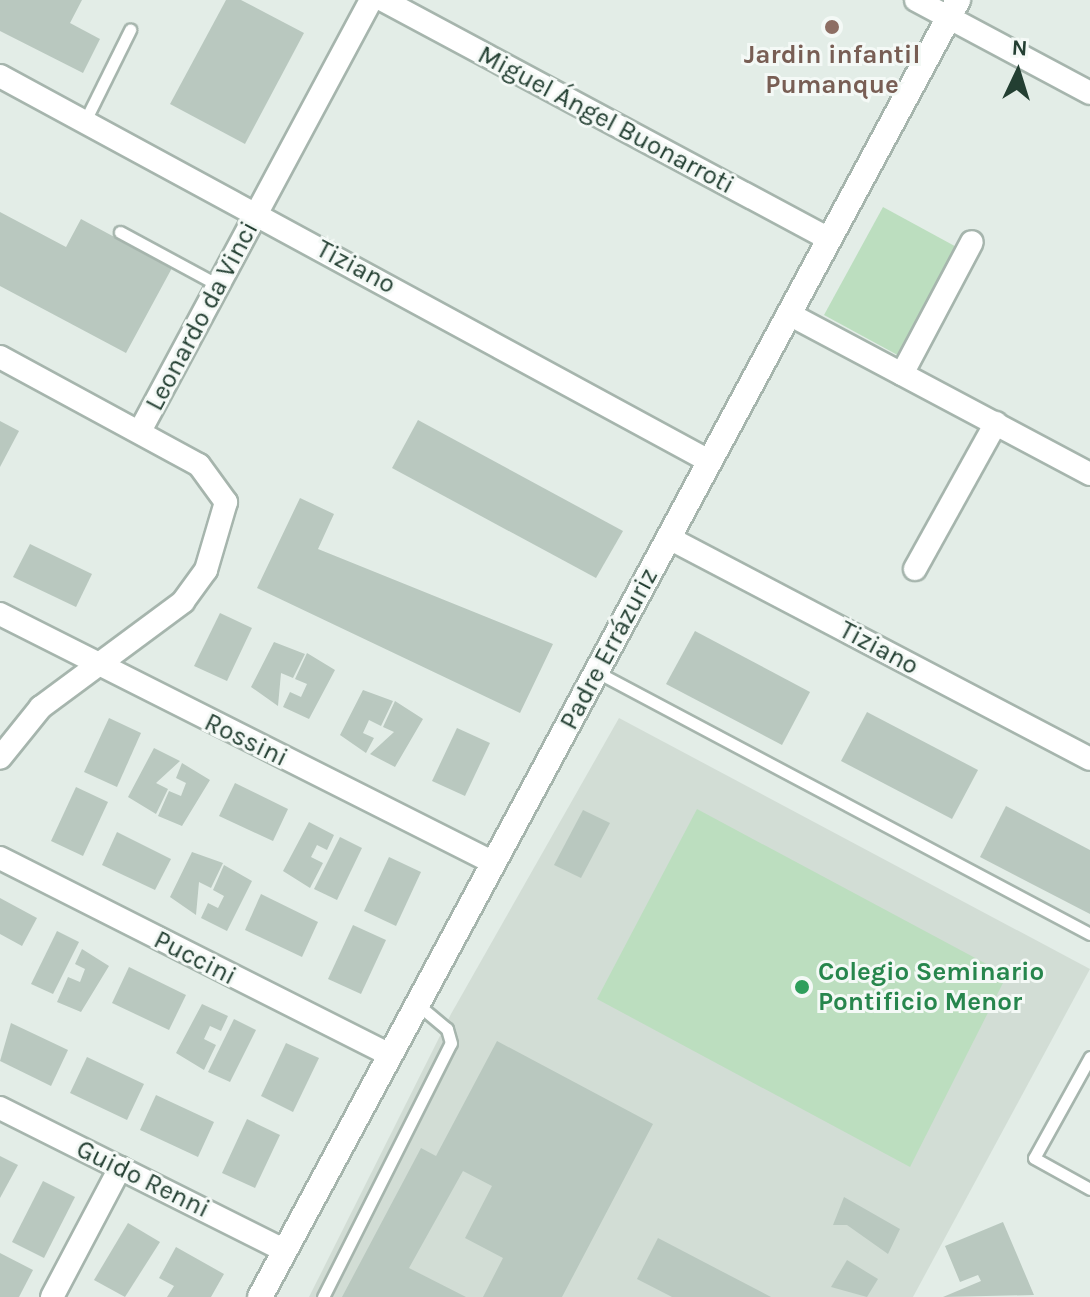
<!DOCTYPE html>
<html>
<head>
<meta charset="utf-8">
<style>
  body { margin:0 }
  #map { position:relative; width:1090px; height:1297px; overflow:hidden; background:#e3ede7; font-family:Karla,sans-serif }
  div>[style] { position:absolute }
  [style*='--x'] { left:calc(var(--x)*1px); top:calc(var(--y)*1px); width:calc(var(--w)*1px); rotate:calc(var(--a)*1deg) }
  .built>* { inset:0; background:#d2ddd5 }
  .green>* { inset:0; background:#bcdebf }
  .building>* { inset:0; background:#b9c8bf }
  .roads { filter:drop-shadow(2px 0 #a6b5ad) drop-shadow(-2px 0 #a6b5ad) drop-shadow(0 2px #a6b5ad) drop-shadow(0 -2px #a6b5ad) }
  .lane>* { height:11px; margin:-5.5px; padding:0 5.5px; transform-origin:5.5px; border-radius:5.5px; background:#fff }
  .street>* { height:22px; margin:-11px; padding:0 11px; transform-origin:11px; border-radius:11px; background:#fff }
  .secondary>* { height:24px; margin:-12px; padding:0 12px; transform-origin:12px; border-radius:12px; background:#fff }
  .dots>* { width:22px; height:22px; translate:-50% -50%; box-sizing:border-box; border:4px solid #f4f9f6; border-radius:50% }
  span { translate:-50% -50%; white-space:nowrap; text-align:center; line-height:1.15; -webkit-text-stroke:6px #f4f9f6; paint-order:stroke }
  .education-label { font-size:26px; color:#785e54; font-weight:700 }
  .street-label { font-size:26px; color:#233f32 }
  .leisure-label { font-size:26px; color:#27864d; font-weight:700 }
  .left { translate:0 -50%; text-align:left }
  .north { position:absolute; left:978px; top:32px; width:80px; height:80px; -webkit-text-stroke:6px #f4f9f6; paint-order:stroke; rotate:4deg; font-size:22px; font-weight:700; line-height:32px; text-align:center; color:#233f32 }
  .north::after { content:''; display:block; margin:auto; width:28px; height:36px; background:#233f32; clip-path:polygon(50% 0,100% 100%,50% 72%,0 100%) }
</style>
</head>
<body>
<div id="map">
  <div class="built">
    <i style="clip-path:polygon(619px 718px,1090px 969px,913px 1297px,309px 1297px,451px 1014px)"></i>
  </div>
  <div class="green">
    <i style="clip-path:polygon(883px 207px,962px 250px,903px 358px,824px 315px)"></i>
    <i style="clip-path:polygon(697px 809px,1007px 975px,910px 1167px,597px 999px)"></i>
  </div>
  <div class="building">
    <i style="clip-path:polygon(0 0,82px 0,70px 23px,100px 39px,83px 73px,0 31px)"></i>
    <i style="clip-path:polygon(226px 0,241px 0,304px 33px,245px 144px,170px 104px)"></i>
    <i style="clip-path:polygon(0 212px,66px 247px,81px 219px,172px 268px,126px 353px,0 286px)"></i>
    <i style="clip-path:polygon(418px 420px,623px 531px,596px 578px,392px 468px)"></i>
    <i style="clip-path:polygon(0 421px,19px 431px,0 467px)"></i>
    <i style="clip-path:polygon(300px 498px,334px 514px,318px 549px,553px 644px,520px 713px,257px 588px)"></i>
    <i style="clip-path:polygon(30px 544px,92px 574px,76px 607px,13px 577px)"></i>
    <i style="clip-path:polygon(220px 613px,252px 628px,227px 681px,194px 666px)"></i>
    <i style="clip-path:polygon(695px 631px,810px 692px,782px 745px,666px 684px)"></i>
    <i style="clip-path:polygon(274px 642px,305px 654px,293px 678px,281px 673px,278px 706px,251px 687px)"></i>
    <i style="clip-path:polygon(307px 653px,335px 670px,309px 719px,283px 707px,290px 692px,301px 697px,307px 684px,295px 679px)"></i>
    <i style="clip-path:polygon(363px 690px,393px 701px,381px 726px,369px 720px,363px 733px,374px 738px,366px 753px,340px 735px)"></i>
    <i style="clip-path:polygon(395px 701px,423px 719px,395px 767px,370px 754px,394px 732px,383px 727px)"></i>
    <i style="clip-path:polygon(867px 712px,978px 770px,952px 819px,841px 761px)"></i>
    <i style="clip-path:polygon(109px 718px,141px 733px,117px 787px,84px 772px)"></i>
    <i style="clip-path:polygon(457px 728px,490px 743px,465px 796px,432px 781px)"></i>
    <i style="clip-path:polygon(154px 748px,180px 761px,156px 783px,168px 789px,156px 814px,128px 797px)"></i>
    <i style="clip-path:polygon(182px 763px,210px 780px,182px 826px,158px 816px,169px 791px,181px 796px,186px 783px,176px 778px)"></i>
    <i style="clip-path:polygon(235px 783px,288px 809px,273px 841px,219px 816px)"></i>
    <i style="clip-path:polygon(76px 787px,108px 802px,83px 856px,51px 841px)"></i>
    <i style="clip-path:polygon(1006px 806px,1090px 850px,1090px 914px,980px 857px)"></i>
    <i style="clip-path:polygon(583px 810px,610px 823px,581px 878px,554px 865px)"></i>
    <i style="clip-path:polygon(309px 822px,334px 835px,327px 850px,317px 845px,311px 857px,323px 863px,310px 888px,283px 871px)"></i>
    <i style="clip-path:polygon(117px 832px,171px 859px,155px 890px,102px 865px)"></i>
    <i style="clip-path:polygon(340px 837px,362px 848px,337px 900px,314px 889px)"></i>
    <i style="clip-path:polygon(192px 852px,223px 863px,211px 888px,199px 882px,196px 915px,170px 897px)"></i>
    <i style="clip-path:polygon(389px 857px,421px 872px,396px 926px,364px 911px)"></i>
    <i style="clip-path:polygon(224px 865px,252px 881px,227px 931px,201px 918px,208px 903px,218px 908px,224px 896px,213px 890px)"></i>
    <i style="clip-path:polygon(261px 894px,318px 922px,302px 957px,245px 930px)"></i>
    <i style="clip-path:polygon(0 898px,37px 918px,22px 946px,0 934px)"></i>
    <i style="clip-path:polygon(353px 925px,386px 940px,361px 994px,328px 979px)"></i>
    <i style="clip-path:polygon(57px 931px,79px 942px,53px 994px,31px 984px)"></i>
    <i style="clip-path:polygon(82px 949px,109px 966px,81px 1012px,57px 1002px,68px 977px,80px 982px,85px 969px,75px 964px)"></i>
    <i style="clip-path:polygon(129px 967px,186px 995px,169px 1030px,112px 1003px)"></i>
    <i style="clip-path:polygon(202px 1004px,228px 1016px,221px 1031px,210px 1026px,204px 1039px,216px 1045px,204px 1070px,176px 1053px)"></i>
    <i style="clip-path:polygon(234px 1019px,256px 1030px,230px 1082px,208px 1072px)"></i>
    <i style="clip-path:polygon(11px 1023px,68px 1050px,51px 1086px,0 1061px)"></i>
    <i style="clip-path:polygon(497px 1041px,653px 1124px,562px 1297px,483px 1297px,503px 1258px,465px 1238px,492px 1186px,463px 1171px,409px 1268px,466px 1297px,342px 1297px,421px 1148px,436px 1156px)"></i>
    <i style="clip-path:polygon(286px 1043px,319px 1058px,293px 1112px,261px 1096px)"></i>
    <i style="clip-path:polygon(87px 1057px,144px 1084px,127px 1120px,70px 1093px)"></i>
    <i style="clip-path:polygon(156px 1095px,214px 1122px,198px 1157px,140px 1130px)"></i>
    <i style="clip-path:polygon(247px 1119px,280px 1135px,255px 1188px,222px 1173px)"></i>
    <i style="clip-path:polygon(0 1156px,18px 1165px,0 1198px)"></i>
    <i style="clip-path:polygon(43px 1181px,75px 1197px,44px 1258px,12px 1242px)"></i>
    <i style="clip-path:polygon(844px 1197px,900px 1229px,888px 1254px,847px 1225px,833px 1225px)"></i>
    <i style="clip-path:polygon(1003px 1222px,1034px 1295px,943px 1297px,981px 1281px,978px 1275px,960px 1282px,945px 1246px)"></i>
    <i style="clip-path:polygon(128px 1223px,160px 1242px,125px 1297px,94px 1280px)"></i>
    <i style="clip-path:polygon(658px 1238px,771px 1297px,672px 1297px,637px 1279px)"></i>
    <i style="clip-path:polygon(176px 1247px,224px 1274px,211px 1297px,167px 1297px,174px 1286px,159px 1278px)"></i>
    <i style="clip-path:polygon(0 1253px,33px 1270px,19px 1297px,0 1297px)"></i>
    <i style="clip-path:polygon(847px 1260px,878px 1279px,867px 1297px,831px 1287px)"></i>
  </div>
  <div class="roads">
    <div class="lane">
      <i style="--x:85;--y:121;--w:102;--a:-63.7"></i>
      <i style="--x:120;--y:232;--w:111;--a:28.4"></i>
      <i style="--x:597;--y:672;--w:558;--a:27.99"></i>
      <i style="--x:1090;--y:1057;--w:115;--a:119"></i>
      <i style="--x:1034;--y:1158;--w:64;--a:29"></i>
      <i style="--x:323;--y:1297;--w:284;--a:-63.3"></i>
      <i style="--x:451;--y:1043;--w:15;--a:-106"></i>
      <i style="--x:447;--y:1029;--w:39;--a:-140"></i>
    </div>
    <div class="street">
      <i style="--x:383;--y:0;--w:506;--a:28.19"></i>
      <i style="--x:916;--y:0;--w:197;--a:28.1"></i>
      <i style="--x:0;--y:76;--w:807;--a:28.5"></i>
      <i style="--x:789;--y:314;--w:341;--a:28"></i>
      <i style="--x:0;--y:357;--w:226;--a:28.5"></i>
      <i style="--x:199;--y:465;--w:46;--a:53.9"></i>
      <i style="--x:226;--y:502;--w:71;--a:106.4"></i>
      <i style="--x:206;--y:570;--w:39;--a:126"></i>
      <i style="--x:183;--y:602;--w:177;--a:143.5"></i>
      <i style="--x:41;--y:707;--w:65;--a:128.8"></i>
      <i style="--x:902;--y:374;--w:149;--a:-62.1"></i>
      <i style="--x:140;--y:431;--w:489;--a:-61.8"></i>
      <i style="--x:669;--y:538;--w:475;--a:27.7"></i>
      <i style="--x:915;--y:569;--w:167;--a:-61"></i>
      <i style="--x:0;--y:614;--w:553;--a:26.75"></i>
      <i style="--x:0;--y:858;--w:437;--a:26.8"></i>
      <i style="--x:0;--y:1108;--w:319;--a:26.6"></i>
      <i style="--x:52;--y:1297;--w:146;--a:-62.2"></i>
    </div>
    <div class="secondary">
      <i style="--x:260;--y:1297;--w:1473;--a:-61.71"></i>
    </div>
  </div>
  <div class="dots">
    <i style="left:832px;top:27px;background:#8d6e63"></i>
    <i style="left:802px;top:987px;background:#2e9e5b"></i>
  </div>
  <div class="education-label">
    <span style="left:832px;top:70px">Jardin infantil<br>Pumanque</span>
  </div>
  <div class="street-label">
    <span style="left:606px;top:120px;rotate:28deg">Miguel Ángel Buonarroti</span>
    <span style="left:356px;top:267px;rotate:28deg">Tiziano</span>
    <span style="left:202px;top:316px;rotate:-62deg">Leonardo da Vinci</span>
    <span style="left:879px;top:648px;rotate:28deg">Tiziano</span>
    <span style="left:609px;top:649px;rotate:-62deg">Padre Errázuriz</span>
    <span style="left:246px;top:740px;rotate:26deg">Rossini</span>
    <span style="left:195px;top:958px;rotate:27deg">Puccini</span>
    <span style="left:143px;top:1179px;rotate:26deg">Guido Renni</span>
  </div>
  <div class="leisure-label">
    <span class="left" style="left:818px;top:987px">Colegio Seminario<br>Pontificio Menor</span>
  </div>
  <div class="north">N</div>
</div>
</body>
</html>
